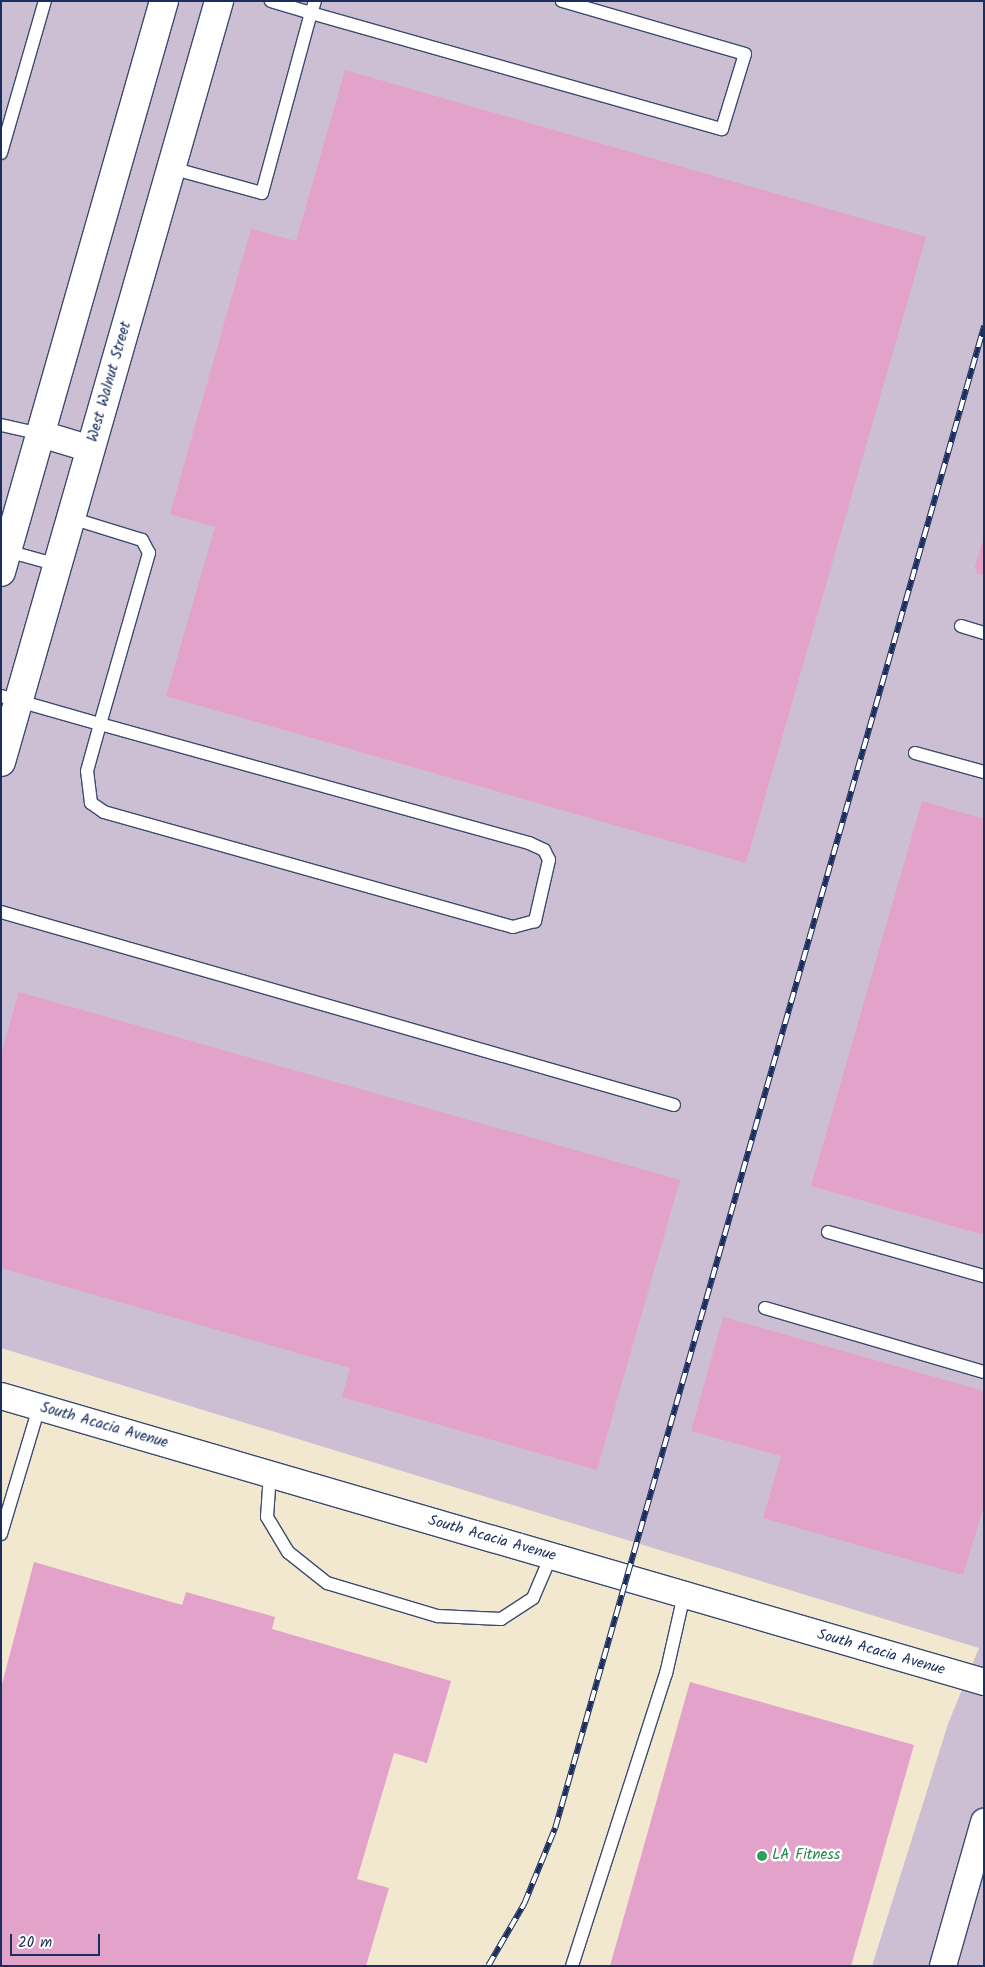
<!DOCTYPE html>
<html>
<head>
<meta charset="utf-8">
<style>
  body { margin:0 }
  #map { position:relative; width:985px; height:1967px; overflow:hidden; background:#f1e8cf; font-family:Kalam,sans-serif }
  div>[style] { position:absolute }
  [style*='--x'] { left:calc(var(--x)*1px); top:calc(var(--y)*1px); width:calc(var(--w)*1px); rotate:calc(var(--a)*1deg) }
  .industrial>* { inset:0; background:#ccbed3 }
  .building>* { inset:0; background:#e3a2c9 }
  .roads { filter:drop-shadow(1px 0 #3b4b6f) drop-shadow(-1px 0 #3b4b6f) drop-shadow(0 1px #3b4b6f) drop-shadow(0 -1px #3b4b6f) }
  .lane>* { height:12px; margin:-6px; padding:0 6px; transform-origin:6px; border-radius:6px; background:#fff }
  .street>* { height:26px; margin:-13px; padding:0 13px; transform-origin:13px; border-radius:13px; background:#fff }
  .secondary>* { height:28px; margin:-14px; padding:0 14px; transform-origin:14px; border-radius:14px; background:#fff }
  .rail>* { height:5.5px; margin-top:-2.75px; transform-origin:0; background:repeating-linear-gradient(90deg,#fff 0 11px,#1b2f5e 0 22px); box-sizing:border-box; border-block:1px solid #1b2f5e }
  .dots>* { width:14px; height:14px; translate:-50% -50%; box-sizing:border-box; border:2px solid #fff; border-radius:50% }
  span { translate:-50% -50%; white-space:nowrap; text-align:center; line-height:1.15; -webkit-text-stroke:5px #fff; paint-order:stroke }
  .street-label { font-size:15px; color:#1b2f5e }
  .leisure-label { font-size:15px; color:#27864d }
  .left { translate:0 -50%; text-align:left }
  .frame { position:absolute; inset:0; border:2px solid #1b2f5e; pointer-events:none }
  .scale { position:absolute; left:10px; top:1934px; width:90px; height:22px; box-sizing:border-box; border:2px solid #1b2f5e; border-top:0; padding-left:6px; font-size:15px; line-height:18px; white-space:nowrap; color:#1b2f5e; -webkit-text-stroke:4px #fff; paint-order:stroke }
</style>
</head>
<body>
<div id="map">
  <div class="industrial">
    <i style="clip-path:polygon(1px 1px,984px 1px,984px 1966px,872px 1966px,948px 1724px,979px 1648px,1px 1348px)"></i>
  </div>
  <div class="building">
    <i style="clip-path:polygon(345px 70px,926px 237px,746px 863px,166px 696px,215px 527px,170px 514px,251px 229px,296px 241px)"></i>
    <i style="clip-path:polygon(984px 538px,984px 575px,976px 573px,975px 566px)"></i>
    <i style="clip-path:polygon(922px 801px,984px 819px,984px 1235px,811px 1186px)"></i>
    <i style="clip-path:polygon(19px 992px,680px 1180px,597px 1470px,342px 1397px,350px 1368px,1px 1268px,1px 1054px)"></i>
    <i style="clip-path:polygon(723px 1317px,984px 1391px,984px 1506px,963px 1575px,763px 1518px,781px 1456px,691px 1431px)"></i>
    <i style="clip-path:polygon(34px 1562px,182px 1605px,186px 1592px,275px 1617px,272px 1629px,451px 1681px,427px 1763px,394px 1753px,357px 1879px,389px 1888px,366px 1966px,1px 1966px,1px 1688px)"></i>
    <i style="clip-path:polygon(690px 1682px,914px 1745px,851px 1966px,610px 1966px)"></i>
  </div>
  <div class="roads">
    <div class="lane">
      <i style="--x:315;--y:1;--w:13;--a:108"></i>
      <i style="--x:311;--y:13;--w:427;--a:15.8"></i>
      <i style="--x:722;--y:129;--w:78;--a:-73"></i>
      <i style="--x:745;--y:54;--w:191;--a:-163.8"></i>
      <i style="--x:1;--y:153;--w:158;--a:-73.9"></i>
      <i style="--x:171;--y:168;--w:94;--a:15.4"></i>
      <i style="--x:262;--y:193;--w:187;--a:-74.8"></i>
      <i style="--x:311;--y:13;--w:42;--a:-163.3"></i>
      <i style="--x:1;--y:425;--w:41;--a:12.7"></i>
      <i style="--x:7;--y:551;--w:53;--a:15.4"></i>
      <i style="--x:961;--y:626;--w:24;--a:17"></i>
      <i style="--x:1;--y:696;--w:19;--a:16"></i>
      <i style="--x:19;--y:701;--w:84;--a:15.9"></i>
      <i style="--x:100;--y:724;--w:445;--a:15.5"></i>
      <i style="--x:529;--y:843;--w:17;--a:25"></i>
      <i style="--x:544;--y:850;--w:11;--a:63"></i>
      <i style="--x:549;--y:860;--w:63;--a:102.9"></i>
      <i style="--x:535;--y:921;--w:23;--a:165"></i>
      <i style="--x:513;--y:927;--w:425;--a:-164.3"></i>
      <i style="--x:104;--y:812;--w:16;--a:-145"></i>
      <i style="--x:91;--y:803;--w:32;--a:-97"></i>
      <i style="--x:87;--y:771;--w:49;--a:-74.5"></i>
      <i style="--x:100;--y:724;--w:178;--a:-74"></i>
      <i style="--x:149;--y:553;--w:15;--a:-118"></i>
      <i style="--x:142;--y:540;--w:74;--a:-162.8"></i>
      <i style="--x:915;--y:753;--w:72;--a:15.4"></i>
      <i style="--x:1;--y:912;--w:700;--a:16"></i>
      <i style="--x:828;--y:1232;--w:162;--a:15.8"></i>
      <i style="--x:765;--y:1308;--w:228;--a:16.3"></i>
      <i style="--x:270;--y:1474;--w:43;--a:94"></i>
      <i style="--x:267;--y:1517;--w:41;--a:59"></i>
      <i style="--x:288;--y:1552;--w:50;--a:38.5"></i>
      <i style="--x:327;--y:1583;--w:116;--a:16.6"></i>
      <i style="--x:438;--y:1616;--w:63;--a:2.7"></i>
      <i style="--x:501;--y:1619;--w:38;--a:-33"></i>
      <i style="--x:533;--y:1598;--w:46;--a:-66.8"></i>
      <i style="--x:1;--y:1534;--w:133;--a:-73.3"></i>
      <i style="--x:572;--y:1966;--w:307;--a:-72.2"></i>
      <i style="--x:666;--y:1674;--w:81;--a:-77.2"></i>
    </div>
    <div class="street">
      <i style="--x:41;--y:434;--w:52;--a:16.7"></i>
      <i style="--x:1;--y:1396;--w:1024;--a:16.22"></i>
      <i style="--x:943;--y:1966;--w:150;--a:-74.1"></i>
    </div>
    <div class="secondary">
      <i style="--x:1;--y:572;--w:594;--a:-74.07"></i>
      <i style="--x:1;--y:762;--w:792;--a:-74.01"></i>
    </div>
  </div>
  <div class="rail">
    <i style="--x:488;--y:1966;--w:72;--a:-59.9"></i>
    <i style="--x:524;--y:1904;--w:82;--a:-67.8"></i>
    <i style="--x:555;--y:1828;--w:1562;--a:-74.06"></i>
  </div>
  <div class="dots">
    <i style="left:762px;top:1856px;background:#2e9e5b"></i>
  </div>
  <div class="street-label">
    <span style="left:110px;top:382px;rotate:-74deg">West Walnut Street</span>
    <span style="left:104px;top:1426px;rotate:16deg">South Acacia Avenue</span>
    <span style="left:492px;top:1539px;rotate:16deg">South Acacia Avenue</span>
    <span style="left:881px;top:1653px;rotate:16deg">South Acacia Avenue</span>
  </div>
  <div class="leisure-label">
    <span class="left" style="left:772px;top:1856px">LA Fitness</span>
  </div>
  <div class="frame"></div>
  <div class="scale">20 m</div>
</div>
</body>
</html>
